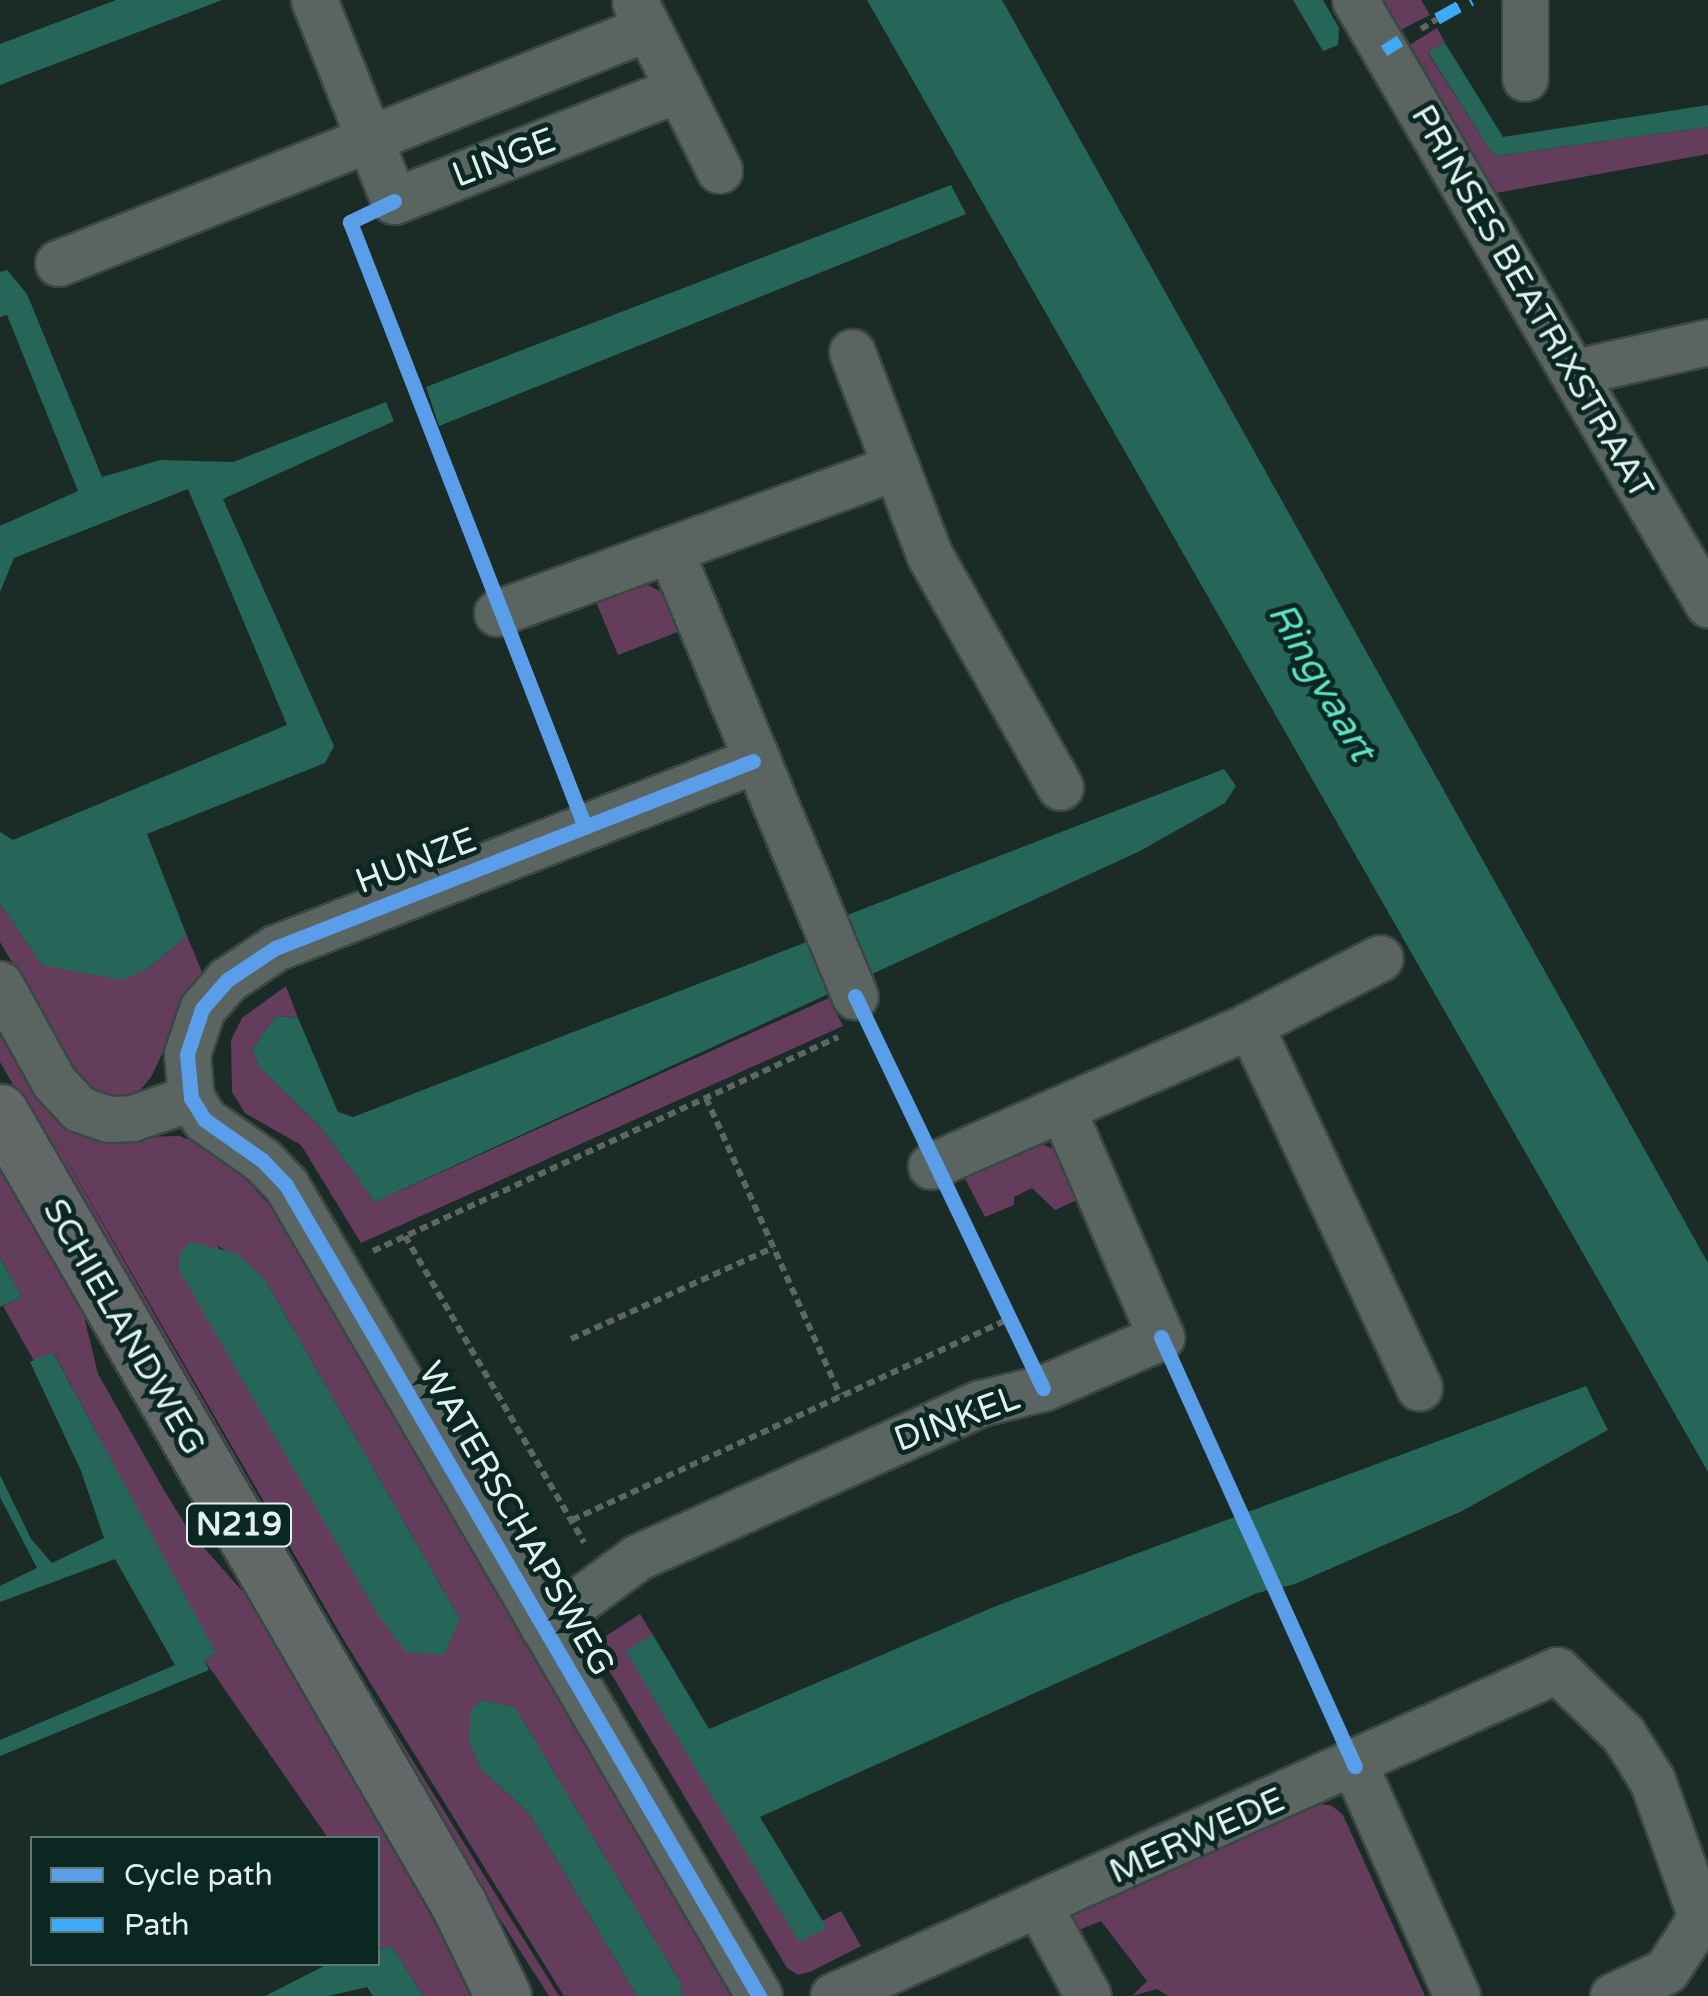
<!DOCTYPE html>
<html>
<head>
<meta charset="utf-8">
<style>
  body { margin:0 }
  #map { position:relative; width:1708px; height:1996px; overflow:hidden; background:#1b2b26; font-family:"Varela Round",sans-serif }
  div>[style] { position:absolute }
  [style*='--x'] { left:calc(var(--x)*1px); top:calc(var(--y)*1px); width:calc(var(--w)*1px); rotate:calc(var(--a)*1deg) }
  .green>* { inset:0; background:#643d5c }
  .water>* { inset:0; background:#256658 }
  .path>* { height:6px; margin-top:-3px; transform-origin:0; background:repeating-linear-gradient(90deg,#5c6763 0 8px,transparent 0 13px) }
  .roads { filter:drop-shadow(2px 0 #3b4743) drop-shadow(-2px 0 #3b4743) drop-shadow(0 2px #3b4743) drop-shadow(0 -2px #3b4743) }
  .minor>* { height:45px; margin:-22.5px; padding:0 22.5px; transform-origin:22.5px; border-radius:22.5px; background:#5a6562 }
  .major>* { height:55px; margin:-27.5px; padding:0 27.5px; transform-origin:27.5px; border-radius:27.5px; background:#626768 }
  .quiet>* { height:12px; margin-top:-6px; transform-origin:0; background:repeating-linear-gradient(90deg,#3fa9f5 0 25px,transparent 0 37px) }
  .cycleway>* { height:15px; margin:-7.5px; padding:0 7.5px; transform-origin:7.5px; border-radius:7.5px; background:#5a9eea }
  span { translate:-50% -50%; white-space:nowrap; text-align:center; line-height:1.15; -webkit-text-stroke:10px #0a2721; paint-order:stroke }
  .shield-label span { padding:2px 8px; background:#0a2721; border:2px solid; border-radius:8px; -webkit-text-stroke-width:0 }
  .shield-label { font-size:32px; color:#e1f1ed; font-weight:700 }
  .street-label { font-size:35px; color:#e1f1ed }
  .water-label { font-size:38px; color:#60e1c6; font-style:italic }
  .legend { position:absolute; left:30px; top:1836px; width:350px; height:130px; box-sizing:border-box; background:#0a2721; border:2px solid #607873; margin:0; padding:12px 18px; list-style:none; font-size:30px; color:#e1f1ed }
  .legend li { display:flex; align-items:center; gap:20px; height:50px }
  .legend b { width:50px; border:2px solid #607873 }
</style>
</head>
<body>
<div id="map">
  <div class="green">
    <i style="clip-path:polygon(1373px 0,1421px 0,1430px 15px,1393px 34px)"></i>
    <i style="clip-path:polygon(1437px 28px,1445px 43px,1428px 53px,1494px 156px,1708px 127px,1708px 154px,1496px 193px,1484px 188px,1403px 49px)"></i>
    <i style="clip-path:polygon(637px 580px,670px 596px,683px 630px,618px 655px,594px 597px)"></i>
    <i style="clip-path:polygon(0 903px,42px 965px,147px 969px,187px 936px,202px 972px,151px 1077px,132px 1100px,107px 1098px,84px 1084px,0 942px)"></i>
    <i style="clip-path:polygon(286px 986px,298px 1018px,276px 1016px,252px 1049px,259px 1067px,319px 1125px,375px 1202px,829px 998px,843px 1026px,361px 1243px,301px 1145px,245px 1113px,232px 1092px,231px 1040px,242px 1018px)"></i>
    <i style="clip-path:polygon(evenodd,0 1013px,140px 1137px,179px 1136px,197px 1143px,233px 1166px,276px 1212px,733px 1996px,682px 1996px,681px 1983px,515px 1707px,483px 1700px,481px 1769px,529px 1813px,637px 1996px,564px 1996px,342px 1637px,47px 1126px,367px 1687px,559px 1996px,549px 1996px,442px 1828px,0 1062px,0 1013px,217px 1245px,264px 1278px,460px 1619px,217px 1245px)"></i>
    <i style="clip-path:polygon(1035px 1141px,1063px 1153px,1086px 1196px,1055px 1210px,1032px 1188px,1014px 1197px,1014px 1205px,985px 1217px,961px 1171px)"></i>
    <i style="clip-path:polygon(0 1159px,80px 1300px,98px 1374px,164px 1490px,189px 1531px,259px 1610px,485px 1996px,423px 1996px,393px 1947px,378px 1949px,378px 1838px,328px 1838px,205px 1661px,215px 1654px,54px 1353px,34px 1361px,3px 1306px,22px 1297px,0 1257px)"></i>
    <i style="clip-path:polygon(640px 1614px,653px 1635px,627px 1651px,826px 1928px,822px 1921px,841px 1911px,861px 1946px,812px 1971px,798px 1975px,787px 1968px,604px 1662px,606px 1636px)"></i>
    <i style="clip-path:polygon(1309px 1804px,1331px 1805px,1343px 1815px,1425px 1996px,1168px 1996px,1157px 1989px,1132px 1996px,1147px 1981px,1101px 1921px,1072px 1933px,1063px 1915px)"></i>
  </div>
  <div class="water">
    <i style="clip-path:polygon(116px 0,222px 0,0 85px,0 44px)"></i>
    <i style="clip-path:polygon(867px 0,1002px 0,1708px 1263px,1708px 1472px)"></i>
    <i style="clip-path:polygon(1293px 0,1323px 0,1339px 28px,1338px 45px,1323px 51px)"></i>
    <i style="clip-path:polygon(1445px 43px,1503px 137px,1708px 105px,1708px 127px,1494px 156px,1428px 52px)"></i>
    <i style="clip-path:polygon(951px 185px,966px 214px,439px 426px,426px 387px)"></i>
    <i style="clip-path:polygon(7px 270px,27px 294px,102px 477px,160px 460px,233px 462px,386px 402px,394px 421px,223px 499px,334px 746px,325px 763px,147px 834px,187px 936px,147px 969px,122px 980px,42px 965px,0 903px,0 832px,13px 840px,287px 725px,188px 489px,14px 558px,0 592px,0 526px,78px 491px,7px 315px,0 317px,0 272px)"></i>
    <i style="clip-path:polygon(1224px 769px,1236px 786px,1225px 803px,1140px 851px,375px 1202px,319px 1125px,259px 1067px,252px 1049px,276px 1016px,298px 1018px,338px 1112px,353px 1117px,804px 943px,837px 919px)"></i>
    <i style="clip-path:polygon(190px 1242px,236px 1253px,264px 1278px,460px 1619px,444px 1655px,406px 1652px,378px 1615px,179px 1270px,179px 1254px)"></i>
    <i style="clip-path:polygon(0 1257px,22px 1297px,0 1307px)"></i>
    <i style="clip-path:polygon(53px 1352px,216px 1653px,205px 1661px,209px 1670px,0 1756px,0 1740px,175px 1665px,115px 1559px,0 1602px,0 1586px,37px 1568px,0 1497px,0 1475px,31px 1539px,52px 1563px,104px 1538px,81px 1471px,30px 1362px)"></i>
    <i style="clip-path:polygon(1586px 1386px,1608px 1430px,1462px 1511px,1295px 1584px,1257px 1593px,760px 1817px,827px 1928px,799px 1942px,626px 1651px,653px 1635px,709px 1729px,996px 1606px)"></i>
    <i style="clip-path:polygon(483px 1700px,515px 1707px,681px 1983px,682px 1996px,637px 1996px,529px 1813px,481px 1769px,469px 1740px,471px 1709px)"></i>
    <i style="clip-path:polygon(393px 1947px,423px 1996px,373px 1996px,367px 1987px,328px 1996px,265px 1996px,328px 1964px,378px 1964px,378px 1949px)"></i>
  </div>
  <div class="path">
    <i style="--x:1421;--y:29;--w:19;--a:-32"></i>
    <i style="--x:706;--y:1098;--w:326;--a:65.7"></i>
    <i style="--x:405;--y:1236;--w:355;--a:59.7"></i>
    <i style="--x:373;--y:1251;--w:512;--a:-24.71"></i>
    <i style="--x:571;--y:1339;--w:222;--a:-24.3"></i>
    <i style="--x:572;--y:1520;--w:482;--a:-24.7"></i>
  </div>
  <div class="roads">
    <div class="minor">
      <i style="--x:314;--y:0;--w:216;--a:68.3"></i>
      <i style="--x:394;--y:201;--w:306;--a:-21.5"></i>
      <i style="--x:1355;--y:0;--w:700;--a:59.7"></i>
      <i style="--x:1525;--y:0;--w:78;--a:90"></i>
      <i style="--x:635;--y:2;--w:188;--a:63.4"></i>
      <i style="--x:58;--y:263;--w:634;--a:-21.75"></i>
      <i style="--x:852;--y:352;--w:218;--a:69.1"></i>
      <i style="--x:930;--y:556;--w:265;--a:60.6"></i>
      <i style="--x:1576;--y:372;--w:135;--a:-12.8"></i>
      <i style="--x:670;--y:550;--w:483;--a:67.5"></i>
      <i style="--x:497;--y:613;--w:425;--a:-20.1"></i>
      <i style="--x:753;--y:761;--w:513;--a:158.63"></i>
      <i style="--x:275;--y:948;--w:58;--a:146.3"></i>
      <i style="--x:227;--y:980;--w:38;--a:131"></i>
      <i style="--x:202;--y:1009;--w:47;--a:108.4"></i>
      <i style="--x:187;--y:1054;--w:44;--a:84.8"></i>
      <i style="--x:191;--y:1098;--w:26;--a:58"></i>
      <i style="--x:205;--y:1120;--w:70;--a:35.1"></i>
      <i style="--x:262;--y:1160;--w:35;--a:46"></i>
      <i style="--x:286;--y:1185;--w:939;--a:59.75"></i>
      <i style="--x:0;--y:984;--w:112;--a:61.1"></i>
      <i style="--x:54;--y:1082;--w:37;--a:47"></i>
      <i style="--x:79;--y:1109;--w:31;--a:19"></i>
      <i style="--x:108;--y:1119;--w:24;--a:-2"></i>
      <i style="--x:132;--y:1118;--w:62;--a:-18.7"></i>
      <i style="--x:1250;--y:1025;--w:400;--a:65"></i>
      <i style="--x:931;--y:1166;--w:349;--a:-23.8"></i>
      <i style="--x:1250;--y:1025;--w:146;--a:-27.3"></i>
      <i style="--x:543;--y:1627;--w:118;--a:-36.4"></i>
      <i style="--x:638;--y:1557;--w:376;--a:-24.2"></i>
      <i style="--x:981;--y:1403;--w:64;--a:-13.6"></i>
      <i style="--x:1043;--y:1388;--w:129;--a:-23.4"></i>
      <i style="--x:1161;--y:1337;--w:247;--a:-113.4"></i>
      <i style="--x:1355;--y:1766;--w:252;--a:66.1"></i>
      <i style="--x:1039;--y:1906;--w:102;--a:61.4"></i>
      <i style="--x:833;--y:1996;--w:794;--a:-24.24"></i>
      <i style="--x:1557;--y:1670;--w:92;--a:44.1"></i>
      <i style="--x:1623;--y:1734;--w:54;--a:57.8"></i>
      <i style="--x:1652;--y:1780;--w:145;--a:70.3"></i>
      <i style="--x:1701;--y:1917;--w:64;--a:122.9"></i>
      <i style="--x:1666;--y:1971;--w:59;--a:154.7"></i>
    </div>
    <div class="major">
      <i style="--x:0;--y:1112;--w:916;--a:59.94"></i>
      <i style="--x:459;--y:1905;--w:101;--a:64.2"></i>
    </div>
  </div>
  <div class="quiet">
    <i style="--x:1437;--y:19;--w:39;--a:-29"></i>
    <i style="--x:1384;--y:51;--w:19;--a:-32"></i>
  </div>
  <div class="cycleway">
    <i style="--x:394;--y:201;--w:49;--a:154.5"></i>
    <i style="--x:350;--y:222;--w:649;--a:68.77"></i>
    <i style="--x:753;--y:761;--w:513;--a:158.63"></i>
    <i style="--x:275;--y:948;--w:58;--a:146.3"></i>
    <i style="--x:227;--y:980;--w:38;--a:131"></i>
    <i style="--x:202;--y:1009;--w:47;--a:108.4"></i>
    <i style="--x:187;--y:1054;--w:44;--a:84.8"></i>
    <i style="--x:191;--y:1098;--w:26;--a:58"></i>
    <i style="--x:205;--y:1120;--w:70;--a:35.1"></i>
    <i style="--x:262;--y:1160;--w:35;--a:46"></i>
    <i style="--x:286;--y:1185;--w:939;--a:59.75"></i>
    <i style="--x:855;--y:996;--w:435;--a:64.4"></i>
    <i style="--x:1161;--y:1337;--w:471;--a:65.7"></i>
  </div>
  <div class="shield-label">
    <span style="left:239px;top:1525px">N219</span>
  </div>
  <div class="street-label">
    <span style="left:504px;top:158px;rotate:-21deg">LINGE</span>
    <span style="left:1532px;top:302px;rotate:60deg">PRINSES BEATRIXSTRAAT</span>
    <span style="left:416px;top:861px;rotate:-21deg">HUNZE</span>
    <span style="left:124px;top:1327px;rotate:60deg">SCHIELANDWEG</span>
    <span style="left:957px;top:1419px;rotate:-20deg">DINKEL</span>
    <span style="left:516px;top:1519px;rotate:60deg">WATERSCHAPSWEG</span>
    <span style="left:1197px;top:1836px;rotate:-24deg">MERWEDE</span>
  </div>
  <div class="water-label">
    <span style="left:1321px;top:682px;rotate:60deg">Ringvaart</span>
  </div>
  <ul class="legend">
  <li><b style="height:12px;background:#5a9eea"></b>Cycle path</li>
  <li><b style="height:12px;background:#3fa9f5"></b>Path</li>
  </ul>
</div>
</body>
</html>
